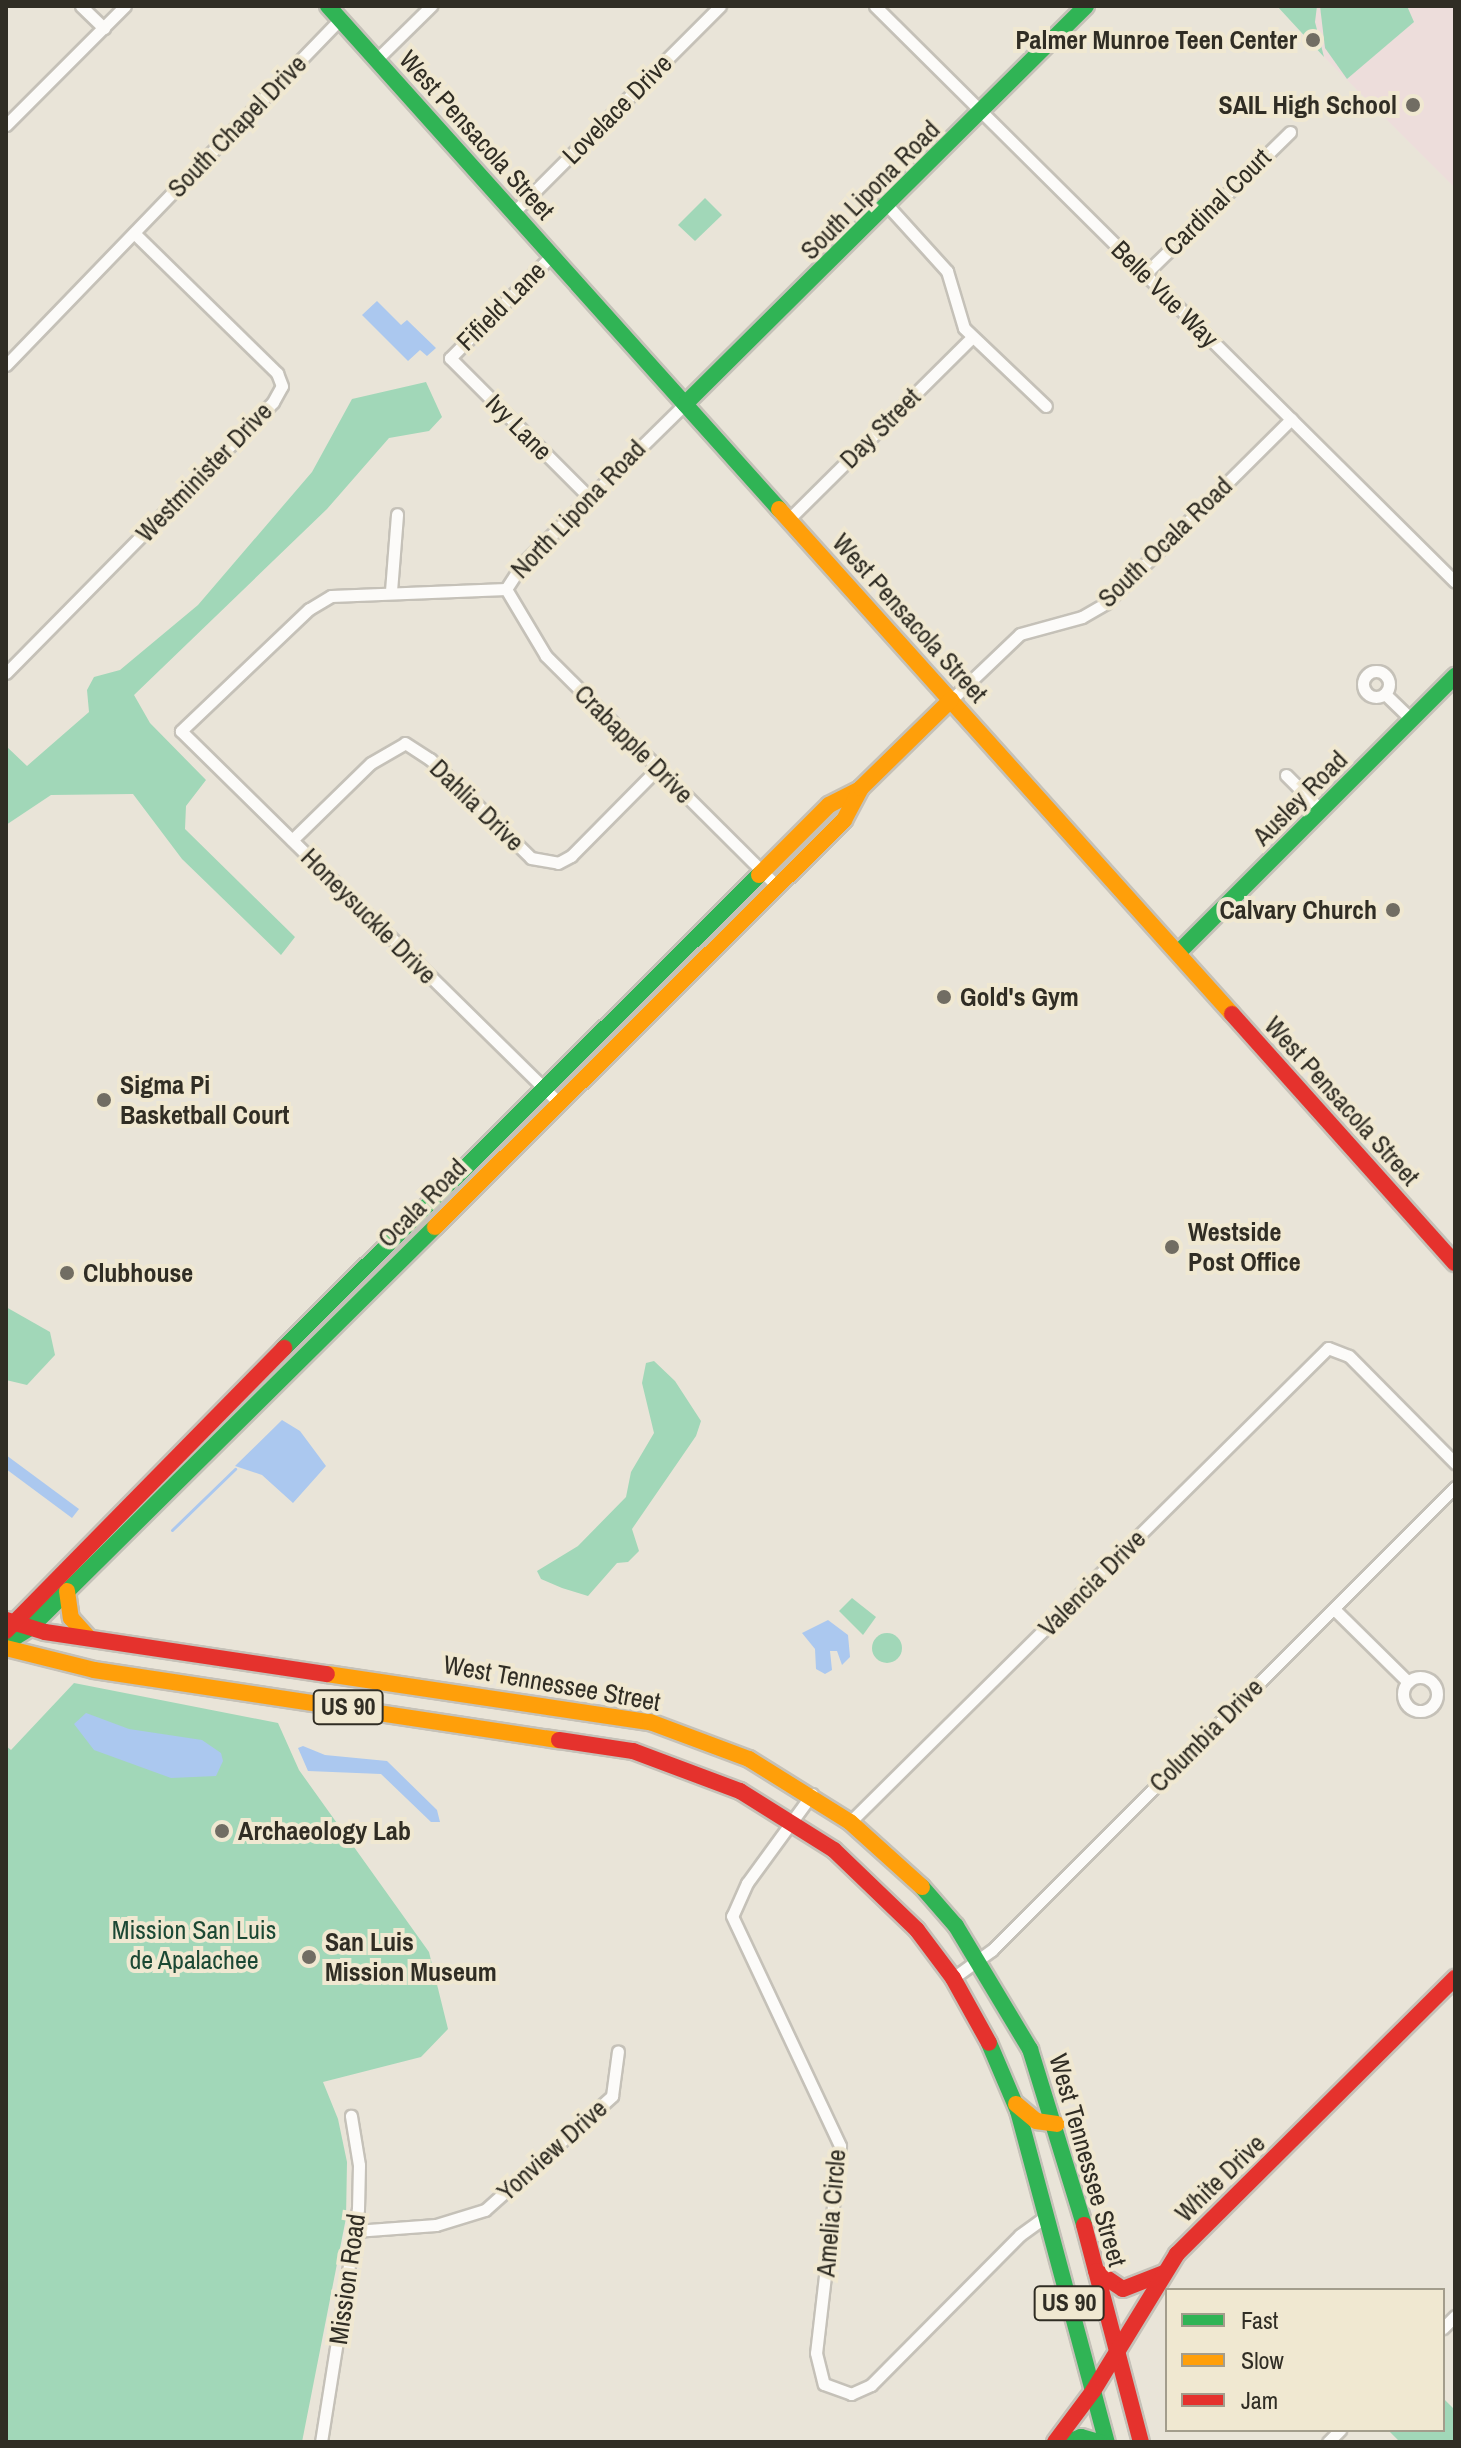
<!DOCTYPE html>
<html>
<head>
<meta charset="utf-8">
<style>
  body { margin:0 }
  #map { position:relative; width:1461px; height:2448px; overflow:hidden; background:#e9e4d8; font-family:"Archivo Narrow",sans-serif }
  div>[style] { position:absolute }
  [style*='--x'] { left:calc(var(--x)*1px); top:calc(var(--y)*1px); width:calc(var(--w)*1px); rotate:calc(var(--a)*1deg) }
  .education>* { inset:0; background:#eddddb }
  .green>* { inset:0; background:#a1d7b8 }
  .round { border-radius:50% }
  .water>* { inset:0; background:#abc8ef }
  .stream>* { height:3px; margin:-1.5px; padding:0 1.5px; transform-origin:1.5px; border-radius:1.5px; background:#abc8ef }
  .roads { filter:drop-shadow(2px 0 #c5c1b8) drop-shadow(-2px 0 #c5c1b8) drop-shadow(0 2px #c5c1b8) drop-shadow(0 -2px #c5c1b8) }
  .street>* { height:11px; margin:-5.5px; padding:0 5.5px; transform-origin:5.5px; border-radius:5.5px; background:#fcfbf9 }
  .street>.ring { margin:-5.5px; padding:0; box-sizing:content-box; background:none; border:11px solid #fcfbf9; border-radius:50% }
  .fast>* { height:16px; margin:-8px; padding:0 8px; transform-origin:8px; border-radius:8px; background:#30b455 }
  .slow>* { height:16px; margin:-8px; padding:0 8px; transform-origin:8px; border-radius:8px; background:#ff9f0a }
  .jam>* { height:16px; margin:-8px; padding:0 8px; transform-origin:8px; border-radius:8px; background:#e5322d }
  .dots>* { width:22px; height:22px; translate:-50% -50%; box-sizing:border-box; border:4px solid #f0e8d1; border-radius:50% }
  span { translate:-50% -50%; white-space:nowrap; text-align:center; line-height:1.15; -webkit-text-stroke:8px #f0e8d1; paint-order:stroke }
  .shield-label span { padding:2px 6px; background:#f0e8d1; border:2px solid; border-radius:6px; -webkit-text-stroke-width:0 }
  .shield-label { font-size:24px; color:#302d24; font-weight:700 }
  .poi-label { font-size:26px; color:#302d24; font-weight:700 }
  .right { translate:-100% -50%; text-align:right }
  .left { translate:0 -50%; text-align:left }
  .street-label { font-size:26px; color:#302d24 }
  .park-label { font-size:26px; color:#1b4834 }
  .frame { position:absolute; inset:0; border:8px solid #302d24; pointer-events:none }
  .legend { position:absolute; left:1165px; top:2288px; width:280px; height:144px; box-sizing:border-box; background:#f0e8d1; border:2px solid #a39d8c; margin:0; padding:10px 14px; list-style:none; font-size:24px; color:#302d24 }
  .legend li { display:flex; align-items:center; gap:16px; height:40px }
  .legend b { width:40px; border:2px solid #a39d8c }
</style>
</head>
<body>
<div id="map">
  <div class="education">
    <i style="clip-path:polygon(1317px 6px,1455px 6px,1455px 188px,1324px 57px,1315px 22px)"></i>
  </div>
  <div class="green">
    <i style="clip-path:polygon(1277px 6px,1317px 6px,1315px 22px,1324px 57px)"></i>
    <i style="clip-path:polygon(1320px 6px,1407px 6px,1414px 22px,1347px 79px,1325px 48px)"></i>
    <i style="clip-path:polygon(705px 198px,722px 215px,695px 241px,678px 225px)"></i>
    <i style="clip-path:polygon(426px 382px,442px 417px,429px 431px,389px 438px,327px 509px,134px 695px,150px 723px,206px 780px,186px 806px,185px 829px,295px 937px,281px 955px,182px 859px,133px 794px,51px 795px,6px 825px,6px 746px,27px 766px,89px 712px,87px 690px,94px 677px,120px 670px,198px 605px,312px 472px,352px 399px)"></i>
    <i style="clip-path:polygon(6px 1307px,50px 1332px,55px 1355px,27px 1385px,6px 1380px)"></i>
    <i style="clip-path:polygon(654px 1361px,675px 1381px,701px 1421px,696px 1436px,632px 1529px,639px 1551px,628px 1562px,617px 1563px,588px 1596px,562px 1588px,541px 1579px,537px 1571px,578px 1546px,626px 1497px,631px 1472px,654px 1433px,642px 1383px,646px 1363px)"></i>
    <i style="clip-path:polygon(852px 1598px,876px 1617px,863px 1635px,839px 1611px)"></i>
    <i class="round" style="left:872px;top:1633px;width:30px;height:30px"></i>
    <i style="clip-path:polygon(74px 1683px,278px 1723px,299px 1770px,429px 1952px,448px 2029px,421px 2057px,323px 2082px,338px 2119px,347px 2162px,346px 2218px,302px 2442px,6px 2442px,6px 1746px,11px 1750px)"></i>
    <i style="clip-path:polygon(1443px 2398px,1455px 2410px,1455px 2442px,1400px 2442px,1388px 2430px,1443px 2430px)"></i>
  </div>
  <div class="water">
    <i style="clip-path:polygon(377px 301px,401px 325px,407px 320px,436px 348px,427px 356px,420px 350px,408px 361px,362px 315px)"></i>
    <i style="clip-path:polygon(282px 1420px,300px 1431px,326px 1466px,293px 1503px,262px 1475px,235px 1466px)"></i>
    <i style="clip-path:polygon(6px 1455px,79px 1509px,72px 1518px,6px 1469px)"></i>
    <i style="clip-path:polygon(828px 1620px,848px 1635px,850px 1657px,842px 1665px,837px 1651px,830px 1651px,832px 1670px,825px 1674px,816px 1669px,815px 1649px,802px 1633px)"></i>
    <i style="clip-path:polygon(86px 1713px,129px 1729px,202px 1740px,221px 1753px,223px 1761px,216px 1776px,171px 1778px,94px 1750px,74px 1724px)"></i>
    <i style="clip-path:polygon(303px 1746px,325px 1755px,387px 1761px,437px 1810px,440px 1822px,431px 1822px,381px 1774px,308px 1771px,298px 1748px)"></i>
  </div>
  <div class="stream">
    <i style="--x:172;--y:1530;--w:88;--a:-44.1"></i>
  </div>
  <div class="roads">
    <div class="street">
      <i style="--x:81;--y:6;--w:32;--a:44"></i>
      <i style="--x:875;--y:6;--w:817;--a:44.8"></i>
      <i style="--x:377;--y:59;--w:76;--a:-44.5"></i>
      <i style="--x:6;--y:125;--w:168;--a:-45"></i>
      <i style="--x:888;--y:206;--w:88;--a:47.8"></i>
      <i style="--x:947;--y:271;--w:59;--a:73.4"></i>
      <i style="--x:964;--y:328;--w:113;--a:43.6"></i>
      <i style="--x:514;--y:212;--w:291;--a:-45"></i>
      <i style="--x:552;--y:255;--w:145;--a:134.7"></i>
      <i style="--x:450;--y:358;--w:197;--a:45"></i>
      <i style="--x:1145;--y:274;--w:203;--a:-44.4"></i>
      <i style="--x:6;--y:365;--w:481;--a:-46"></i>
      <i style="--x:789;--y:519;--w:258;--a:-44.8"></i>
      <i style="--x:506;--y:589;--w:175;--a:177.7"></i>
      <i style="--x:331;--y:596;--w:26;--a:149"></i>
      <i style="--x:309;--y:609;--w:177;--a:136.4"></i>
      <i style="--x:181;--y:731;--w:529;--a:44.54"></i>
      <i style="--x:506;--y:589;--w:78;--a:59.2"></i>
      <i style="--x:546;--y:656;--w:327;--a:44.9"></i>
      <i style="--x:506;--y:589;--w:31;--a:-57"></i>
      <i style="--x:523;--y:563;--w:227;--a:-44.5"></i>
      <i style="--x:391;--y:591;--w:77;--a:-85.5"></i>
      <i class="ring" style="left:1363px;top:671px;width:15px;height:15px"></i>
      <i style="--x:6;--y:673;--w:380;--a:-45.4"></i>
      <i style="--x:273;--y:402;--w:18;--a:-61"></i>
      <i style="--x:282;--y:386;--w:14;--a:-111"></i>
      <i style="--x:277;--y:373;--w:200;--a:-135.6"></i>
      <i style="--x:1385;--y:694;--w:36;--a:44"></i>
      <i style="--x:951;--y:700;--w:95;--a:-43.7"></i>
      <i style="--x:1020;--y:634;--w:64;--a:-15.3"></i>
      <i style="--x:1082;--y:617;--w:28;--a:-30"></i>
      <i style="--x:1106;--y:603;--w:261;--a:-44.8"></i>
      <i style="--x:1286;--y:775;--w:49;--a:45"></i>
      <i style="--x:292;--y:840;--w:110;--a:-44.3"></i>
      <i style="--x:371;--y:763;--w:39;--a:-30"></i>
      <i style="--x:405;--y:743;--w:30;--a:33"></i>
      <i style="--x:430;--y:759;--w:141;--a:44.4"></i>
      <i style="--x:531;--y:858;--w:27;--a:10"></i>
      <i style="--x:558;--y:863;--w:15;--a:-28"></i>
      <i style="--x:571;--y:856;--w:124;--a:-45.3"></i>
      <i style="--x:1334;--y:1609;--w:104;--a:44.6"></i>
      <i class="ring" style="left:1403px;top:1677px;width:23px;height:23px"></i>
      <i style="--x:812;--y:1794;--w:110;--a:126.1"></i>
      <i style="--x:747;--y:1883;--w:36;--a:114"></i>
      <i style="--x:732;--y:1916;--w:254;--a:64.8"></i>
      <i style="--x:840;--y:2146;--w:208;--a:96.6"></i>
      <i style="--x:816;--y:2353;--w:32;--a:76"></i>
      <i style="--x:824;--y:2384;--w:29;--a:20"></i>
      <i style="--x:851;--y:2394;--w:22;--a:-24"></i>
      <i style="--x:871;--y:2385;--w:211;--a:-45.2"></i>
      <i style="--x:1020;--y:2235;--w:32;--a:-36"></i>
      <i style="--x:850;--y:1822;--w:673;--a:-44.76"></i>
      <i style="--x:1328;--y:1348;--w:22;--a:21"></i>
      <i style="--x:1349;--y:1356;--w:151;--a:45.3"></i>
      <i style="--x:953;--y:1978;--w:48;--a:-35.7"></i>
      <i style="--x:992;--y:1950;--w:655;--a:-45"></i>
      <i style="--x:355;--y:2231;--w:81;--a:-4.2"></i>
      <i style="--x:436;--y:2225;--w:51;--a:-17"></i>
      <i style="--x:485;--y:2210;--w:171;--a:-41.9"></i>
      <i style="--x:612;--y:2096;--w:45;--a:-82.4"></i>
      <i style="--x:1443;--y:2328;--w:17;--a:-45"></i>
      <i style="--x:321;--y:2442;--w:236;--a:-81"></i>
      <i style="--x:358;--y:2209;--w:44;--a:-88.7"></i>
      <i style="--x:359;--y:2165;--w:50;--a:-99.3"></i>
      <i style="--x:1328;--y:2442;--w:17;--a:-45"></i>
    </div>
    <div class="fast">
      <i style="--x:328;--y:6;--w:676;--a:48.12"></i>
      <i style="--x:685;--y:404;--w:565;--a:-44.78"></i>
      <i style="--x:1178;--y:953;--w:392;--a:-45"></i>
      <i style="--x:284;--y:1348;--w:670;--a:-44.88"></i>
      <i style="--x:6;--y:1643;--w:28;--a:-32"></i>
      <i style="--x:30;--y:1628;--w:570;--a:-44.72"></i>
      <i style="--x:922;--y:1887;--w:52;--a:48.9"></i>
      <i style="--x:956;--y:1926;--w:144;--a:59"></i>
      <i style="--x:1030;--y:2049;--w:184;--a:72.9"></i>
      <i style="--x:989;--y:2043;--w:74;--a:66.9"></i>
      <i style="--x:1018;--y:2111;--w:343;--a:75"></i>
      <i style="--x:1069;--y:2442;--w:13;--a:-23"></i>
      <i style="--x:1081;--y:2437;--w:19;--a:16"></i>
    </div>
    <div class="slow">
      <i style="--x:779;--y:509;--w:678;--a:48.11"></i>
      <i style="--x:759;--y:875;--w:99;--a:-45"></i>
      <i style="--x:829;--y:805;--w:35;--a:-27"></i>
      <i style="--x:435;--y:1227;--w:577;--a:-44.86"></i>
      <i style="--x:844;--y:820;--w:36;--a:-62"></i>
      <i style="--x:861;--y:788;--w:126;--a:-44.4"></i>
      <i style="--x:67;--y:1591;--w:27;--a:82"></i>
      <i style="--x:71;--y:1618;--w:27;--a:48"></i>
      <i style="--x:6;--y:1648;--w:91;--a:14"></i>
      <i style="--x:94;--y:1670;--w:470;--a:8.6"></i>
      <i style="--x:327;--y:1674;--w:327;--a:8.5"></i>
      <i style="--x:650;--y:1722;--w:106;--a:20.5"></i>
      <i style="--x:749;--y:1759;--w:119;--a:32"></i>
      <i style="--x:850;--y:1822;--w:97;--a:42.1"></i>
      <i style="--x:1016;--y:2104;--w:26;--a:40"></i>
      <i style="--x:1036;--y:2121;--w:21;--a:8"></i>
    </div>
    <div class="jam">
      <i style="--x:1232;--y:1014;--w:334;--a:48.2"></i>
      <i style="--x:6;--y:1620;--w:41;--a:17.1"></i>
      <i style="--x:45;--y:1632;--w:285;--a:8.5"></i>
      <i style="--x:6;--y:1631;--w:397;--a:-45.5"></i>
      <i style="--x:559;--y:1740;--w:75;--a:8.5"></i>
      <i style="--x:633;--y:1751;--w:114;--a:20.5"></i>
      <i style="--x:740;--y:1791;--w:111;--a:32.1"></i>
      <i style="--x:834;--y:1850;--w:115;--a:43.9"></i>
      <i style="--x:917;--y:1930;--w:60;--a:53.1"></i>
      <i style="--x:953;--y:1978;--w:74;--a:61"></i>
      <i style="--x:1084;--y:2225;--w:224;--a:75.3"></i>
      <i style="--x:1096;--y:2271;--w:32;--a:34"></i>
      <i style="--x:1123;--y:2289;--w:44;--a:-21.3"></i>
      <i style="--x:1055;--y:2442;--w:64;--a:-53.3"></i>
      <i style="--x:1093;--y:2391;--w:161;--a:-58.5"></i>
      <i style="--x:1177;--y:2254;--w:392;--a:-44.8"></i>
    </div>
  </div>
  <div class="dots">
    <i style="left:1313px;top:40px;background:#716d63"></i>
    <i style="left:1413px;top:105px;background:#716d63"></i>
    <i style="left:1393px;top:910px;background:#716d63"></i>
    <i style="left:944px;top:997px;background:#716d63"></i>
    <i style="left:104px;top:1100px;background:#716d63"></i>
    <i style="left:1172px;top:1247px;background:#716d63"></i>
    <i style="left:67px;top:1273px;background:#716d63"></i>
    <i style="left:222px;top:1831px;background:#716d63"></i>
    <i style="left:309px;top:1957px;background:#716d63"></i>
  </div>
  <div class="shield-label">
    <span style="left:348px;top:1707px">US 90</span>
    <span style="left:1069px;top:2303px">US 90</span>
  </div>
  <div class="poi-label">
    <span class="right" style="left:1297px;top:40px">Palmer Munroe Teen Center</span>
    <span class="right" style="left:1397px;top:105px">SAIL High School</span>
    <span class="right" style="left:1377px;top:910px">Calvary Church</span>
    <span class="left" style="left:960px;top:997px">Gold's Gym</span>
    <span class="left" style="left:120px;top:1100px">Sigma Pi<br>Basketball Court</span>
    <span class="left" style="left:1188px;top:1247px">Westside<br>Post Office</span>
    <span class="left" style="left:83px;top:1273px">Clubhouse</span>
    <span class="left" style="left:238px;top:1831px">Archaeology Lab</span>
    <span class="left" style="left:325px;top:1957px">San Luis<br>Mission Museum</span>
  </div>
  <div class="street-label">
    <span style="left:617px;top:109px;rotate:-45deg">Lovelace Drive</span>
    <span style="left:237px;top:126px;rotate:-46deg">South Chapel Drive</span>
    <span style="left:477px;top:135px;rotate:48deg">West Pensacola Street</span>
    <span style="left:870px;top:190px;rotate:-45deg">South Lipona Road</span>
    <span style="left:1217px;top:202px;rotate:-45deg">Cardinal Court</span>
    <span style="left:1165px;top:294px;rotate:45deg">Belle Vue Way</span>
    <span style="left:501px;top:306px;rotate:-45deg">Fifield Lane</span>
    <span style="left:519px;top:427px;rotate:45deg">Ivy Lane</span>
    <span style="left:880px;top:428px;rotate:-45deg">Day Street</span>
    <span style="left:204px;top:472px;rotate:-46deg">Westminister Drive</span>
    <span style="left:578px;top:509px;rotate:-46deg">North Lipona Road</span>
    <span style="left:1165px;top:542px;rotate:-44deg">South Ocala Road</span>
    <span style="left:910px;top:618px;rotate:48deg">West Pensacola Street</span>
    <span style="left:634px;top:744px;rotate:45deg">Crabapple Drive</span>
    <span style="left:1300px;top:798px;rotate:-45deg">Ausley Road</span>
    <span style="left:477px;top:805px;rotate:44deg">Dahlia Drive</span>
    <span style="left:369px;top:916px;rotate:45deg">Honeysuckle Drive</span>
    <span style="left:1342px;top:1101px;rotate:48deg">West Pensacola Street</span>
    <span style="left:422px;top:1203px;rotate:-45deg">Ocala Road</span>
    <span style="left:1092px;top:1583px;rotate:-45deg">Valencia Drive</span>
    <span style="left:552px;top:1683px;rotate:10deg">West Tennessee Street</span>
    <span style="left:1206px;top:1735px;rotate:-45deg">Columbia Drive</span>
    <span style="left:552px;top:2150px;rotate:-42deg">Yonview Drive</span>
    <span style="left:1088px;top:2160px;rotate:74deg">West Tennessee Street</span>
    <span style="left:1220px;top:2178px;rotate:-44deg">White Drive</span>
    <span style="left:831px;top:2213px;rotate:-85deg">Amelia Circle</span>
    <span style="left:347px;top:2279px;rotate:-82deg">Mission Road</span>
  </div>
  <div class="park-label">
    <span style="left:194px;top:1945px">Mission San Luis<br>de Apalachee</span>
  </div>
  <div class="frame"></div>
  <ul class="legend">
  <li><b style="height:10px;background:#30b455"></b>Fast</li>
  <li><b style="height:10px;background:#ff9f0a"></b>Slow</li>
  <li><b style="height:10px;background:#e5322d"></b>Jam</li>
  </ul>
</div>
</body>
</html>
